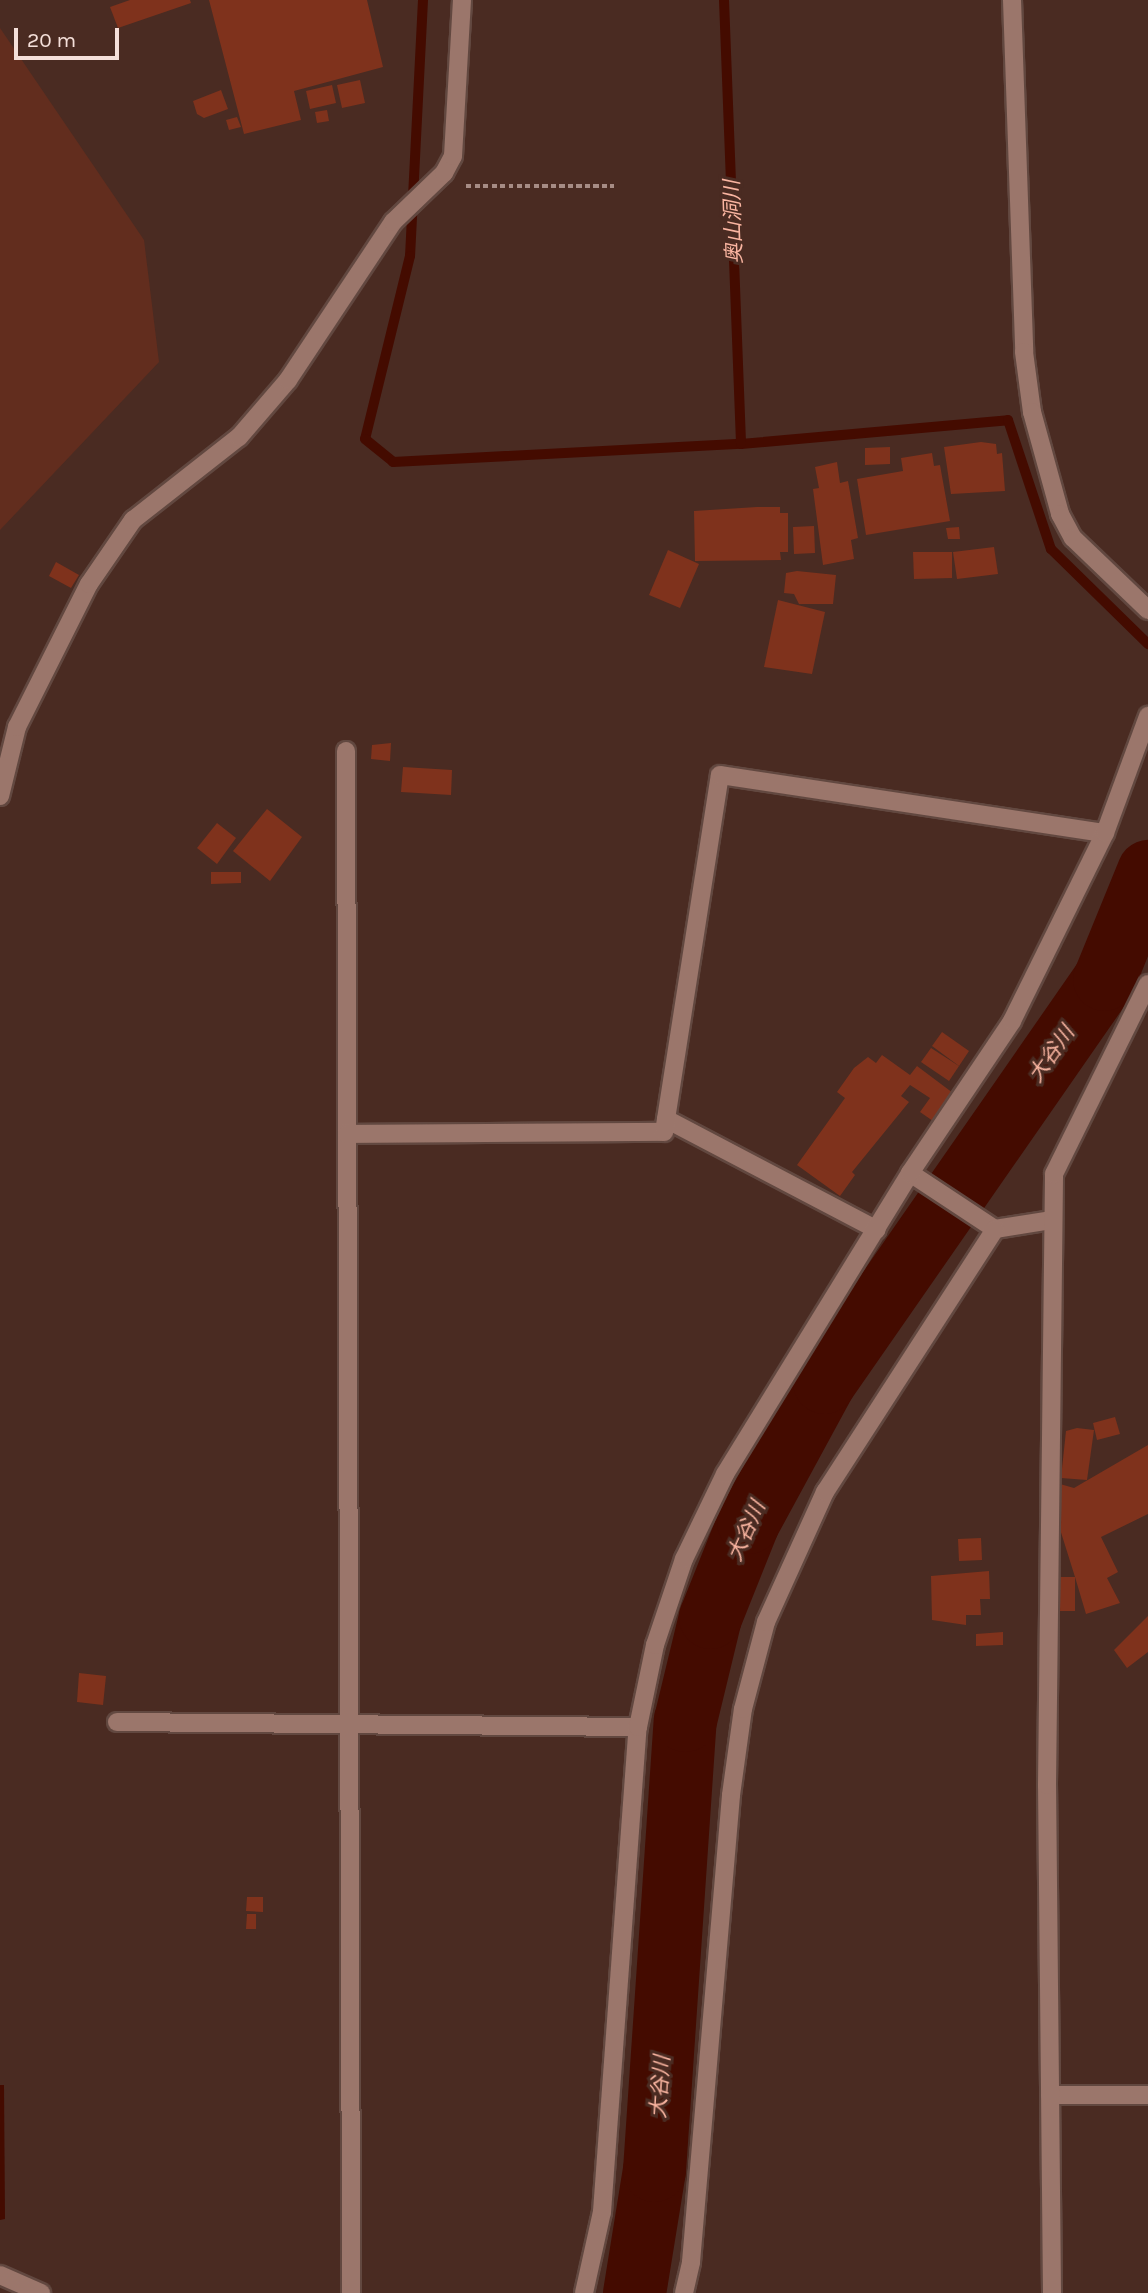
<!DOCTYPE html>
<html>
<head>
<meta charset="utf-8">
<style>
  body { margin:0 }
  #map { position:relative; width:1148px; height:2293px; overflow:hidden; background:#4a2b22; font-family:Karla,"Noto Sans JP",sans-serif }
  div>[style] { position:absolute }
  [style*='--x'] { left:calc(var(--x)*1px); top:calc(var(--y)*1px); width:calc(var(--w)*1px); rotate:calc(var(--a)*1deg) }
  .green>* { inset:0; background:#622d1e }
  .water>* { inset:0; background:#440b00 }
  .stream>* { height:10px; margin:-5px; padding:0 5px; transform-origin:5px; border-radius:5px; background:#440b00 }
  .river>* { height:63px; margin:-31.5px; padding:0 31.5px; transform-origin:31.5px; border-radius:31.5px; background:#440b00 }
  .building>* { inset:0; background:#7f321c }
  .path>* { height:4.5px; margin-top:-2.25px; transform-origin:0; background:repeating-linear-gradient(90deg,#a68c85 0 5px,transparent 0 8.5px) }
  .roads { filter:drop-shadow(2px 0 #624840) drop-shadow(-2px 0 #624840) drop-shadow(0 2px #624840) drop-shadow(0 -2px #624840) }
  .street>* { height:18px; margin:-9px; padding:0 9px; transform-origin:9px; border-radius:9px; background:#9b766b }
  span { translate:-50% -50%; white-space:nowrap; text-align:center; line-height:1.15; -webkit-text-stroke:6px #4a2b22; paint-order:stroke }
  .water-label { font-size:21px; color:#fab5a1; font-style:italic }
  .scale { position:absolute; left:14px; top:28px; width:105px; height:32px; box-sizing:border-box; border:4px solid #f5e0da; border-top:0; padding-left:9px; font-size:21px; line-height:24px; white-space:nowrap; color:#f5e0da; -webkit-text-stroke:5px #4a2b22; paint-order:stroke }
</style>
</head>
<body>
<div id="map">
  <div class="green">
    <i style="clip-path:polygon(0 28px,144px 240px,159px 362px,0 530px)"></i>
  </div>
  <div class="water">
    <i style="clip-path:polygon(0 2085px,4px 2085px,5px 2219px,0 2220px)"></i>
  </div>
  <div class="stream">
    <i style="--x:423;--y:0;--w:256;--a:92.9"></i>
    <i style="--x:410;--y:256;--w:188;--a:103.8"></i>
    <i style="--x:365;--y:439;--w:36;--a:39"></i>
    <i style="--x:393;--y:462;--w:348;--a:-3"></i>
    <i style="--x:741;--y:444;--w:268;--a:-5.1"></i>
    <i style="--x:1008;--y:420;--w:136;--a:71.6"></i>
    <i style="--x:1051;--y:549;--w:136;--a:44.4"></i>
    <i style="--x:724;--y:0;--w:444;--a:87.8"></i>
  </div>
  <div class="river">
    <i style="--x:634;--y:2293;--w:125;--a:-80.8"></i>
    <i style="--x:654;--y:2170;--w:451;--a:-86.1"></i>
    <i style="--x:685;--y:1720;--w:106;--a:-76.4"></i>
    <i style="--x:710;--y:1617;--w:102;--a:-68.2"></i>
    <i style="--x:748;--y:1522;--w:159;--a:-61.5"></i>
    <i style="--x:824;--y:1382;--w:491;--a:-55.2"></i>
    <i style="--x:1104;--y:979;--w:117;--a:-67.8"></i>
  </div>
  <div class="building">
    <i style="clip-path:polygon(130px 0,190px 0,191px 3px,118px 28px,110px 7px)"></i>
    <i style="clip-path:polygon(209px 0,367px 0,383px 67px,294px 91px,301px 120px,244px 134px)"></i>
    <i style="clip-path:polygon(360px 80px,365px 103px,342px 108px,337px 85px)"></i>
    <i style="clip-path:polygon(332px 85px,336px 103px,310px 109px,306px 91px)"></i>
    <i style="clip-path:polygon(221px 90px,228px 109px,204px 118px,197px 114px,193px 101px)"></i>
    <i style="clip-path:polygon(327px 110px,329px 121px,317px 123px,315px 112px)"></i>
    <i style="clip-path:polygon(237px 117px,241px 127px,229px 130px,226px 120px)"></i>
    <i style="clip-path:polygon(981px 442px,996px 444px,997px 454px,1002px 453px,1005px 491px,951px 494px,944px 447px)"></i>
    <i style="clip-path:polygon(890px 447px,890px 464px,865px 465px,865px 448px)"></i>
    <i style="clip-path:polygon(932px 453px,934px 466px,940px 465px,950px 521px,866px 535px,857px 479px,903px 471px,901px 458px)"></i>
    <i style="clip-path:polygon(837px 462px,840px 483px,848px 481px,858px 538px,851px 540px,854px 559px,823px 565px,813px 489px,819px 488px,815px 467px)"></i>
    <i style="clip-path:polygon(757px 507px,780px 507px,780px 513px,788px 513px,788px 552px,780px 552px,781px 560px,695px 561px,694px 511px)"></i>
    <i style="clip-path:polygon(814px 526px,815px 553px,794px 554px,793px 527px)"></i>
    <i style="clip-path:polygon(959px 527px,960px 539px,948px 539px,946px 528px)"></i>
    <i style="clip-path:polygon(994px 547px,998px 574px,957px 579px,953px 552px)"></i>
    <i style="clip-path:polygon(668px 550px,699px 564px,680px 608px,649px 595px)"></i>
    <i style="clip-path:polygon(913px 552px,952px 552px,952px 578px,914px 579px)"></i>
    <i style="clip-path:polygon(56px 562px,79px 575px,71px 588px,49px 576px)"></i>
    <i style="clip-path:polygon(797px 571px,836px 575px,833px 604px,799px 604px,794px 594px,784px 593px,786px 573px)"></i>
    <i style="clip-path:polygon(778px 600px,825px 612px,812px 674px,764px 667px)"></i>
    <i style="clip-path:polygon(391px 743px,390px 761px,371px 759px,372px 745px)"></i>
    <i style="clip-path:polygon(403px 767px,452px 770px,451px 795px,401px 792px)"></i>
    <i style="clip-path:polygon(267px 809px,302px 837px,270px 881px,233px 851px)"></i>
    <i style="clip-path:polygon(217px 823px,236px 838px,217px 864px,197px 848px)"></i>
    <i style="clip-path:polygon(211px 872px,241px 872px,241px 883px,211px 884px)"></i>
    <i style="clip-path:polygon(942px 1032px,969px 1051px,959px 1066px,932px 1046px)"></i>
    <i style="clip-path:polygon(931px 1048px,959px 1066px,949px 1081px,921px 1062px)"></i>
    <i style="clip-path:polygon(882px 1055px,910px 1075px,917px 1066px,953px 1093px,933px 1121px,920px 1112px,930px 1098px,910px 1085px,901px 1096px,909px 1102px,852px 1172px,855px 1175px,840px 1196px,797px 1165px,845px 1098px,837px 1092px,854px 1068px,868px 1057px,876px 1063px)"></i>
    <i style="clip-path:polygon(1115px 1417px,1120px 1434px,1097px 1440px,1093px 1423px)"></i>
    <i style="clip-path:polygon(1077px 1428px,1094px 1430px,1087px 1480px,1061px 1478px,1066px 1431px)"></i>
    <i style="clip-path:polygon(1148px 1445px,1148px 1514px,1101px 1537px,1118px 1572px,1107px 1578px,1120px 1603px,1086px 1614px,1075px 1577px,1075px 1611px,1059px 1611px,1060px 1577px,1075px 1577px,1059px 1526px,1060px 1484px,1074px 1488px)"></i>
    <i style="clip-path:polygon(981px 1538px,982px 1560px,959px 1561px,958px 1539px)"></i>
    <i style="clip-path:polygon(989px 1571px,990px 1599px,980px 1599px,981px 1615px,966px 1615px,966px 1625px,932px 1620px,931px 1576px)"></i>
    <i style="clip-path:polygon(1148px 1616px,1148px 1652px,1127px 1668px,1114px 1650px)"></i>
    <i style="clip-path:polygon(1003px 1632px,1003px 1645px,976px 1646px,976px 1634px)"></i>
    <i style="clip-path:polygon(79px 1673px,106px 1676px,103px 1705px,77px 1702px)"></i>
    <i style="clip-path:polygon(247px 1897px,263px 1897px,263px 1912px,246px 1911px)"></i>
    <i style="clip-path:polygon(247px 1914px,256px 1914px,256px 1929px,246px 1929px)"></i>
  </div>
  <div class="path">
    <i style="--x:466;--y:186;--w:148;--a:0"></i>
  </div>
  <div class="roads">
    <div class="street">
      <i style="--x:1012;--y:0;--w:352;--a:88"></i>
      <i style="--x:1024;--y:352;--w:61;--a:82.4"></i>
      <i style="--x:1032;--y:412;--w:106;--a:74.6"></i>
      <i style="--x:1060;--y:514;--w:27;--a:62"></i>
      <i style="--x:1073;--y:538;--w:104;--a:43.8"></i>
      <i style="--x:346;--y:751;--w:1542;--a:89.81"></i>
      <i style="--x:0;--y:796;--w:71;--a:-76.2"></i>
      <i style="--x:17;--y:727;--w:160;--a:-63.3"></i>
      <i style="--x:89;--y:584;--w:78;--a:-55.5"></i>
      <i style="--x:133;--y:520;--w:135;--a:-38.1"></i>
      <i style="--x:239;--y:437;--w:75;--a:-49.3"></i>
      <i style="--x:288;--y:380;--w:190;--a:-56.4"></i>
      <i style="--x:393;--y:222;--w:71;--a:-43.9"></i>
      <i style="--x:444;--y:173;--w:19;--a:-62"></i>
      <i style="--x:453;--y:156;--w:156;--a:-86.7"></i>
      <i style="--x:666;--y:1119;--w:238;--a:27.7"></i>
      <i style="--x:347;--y:1134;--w:317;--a:-0.4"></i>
      <i style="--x:664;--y:1132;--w:361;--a:-81.1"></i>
      <i style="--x:720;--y:775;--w:389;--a:8.6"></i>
      <i style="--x:910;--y:1173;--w:102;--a:33.4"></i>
      <i style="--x:995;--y:1229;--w:58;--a:-9"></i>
      <i style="--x:117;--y:1722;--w:521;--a:0.55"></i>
      <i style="--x:1050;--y:2095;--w:98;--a:0"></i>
      <i style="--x:0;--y:2275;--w:45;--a:23.7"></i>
      <i style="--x:584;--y:2293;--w:83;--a:-77.5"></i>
      <i style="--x:602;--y:2212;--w:486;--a:-85.8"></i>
      <i style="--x:638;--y:1727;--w:84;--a:-78.3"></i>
      <i style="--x:655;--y:1645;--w:91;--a:-71.4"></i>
      <i style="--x:684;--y:1559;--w:94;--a:-64.2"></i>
      <i style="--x:725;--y:1474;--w:353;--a:-58.4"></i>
      <i style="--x:910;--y:1173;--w:183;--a:-56.1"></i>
      <i style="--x:1012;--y:1021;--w:210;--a:-63.7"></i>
      <i style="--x:1105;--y:833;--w:125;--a:-69.8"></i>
      <i style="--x:684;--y:2293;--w:32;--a:-77"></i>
      <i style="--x:691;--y:2262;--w:469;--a:-85.1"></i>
      <i style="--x:731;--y:1795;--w:87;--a:-82.1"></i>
      <i style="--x:743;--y:1709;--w:90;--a:-75.2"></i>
      <i style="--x:766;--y:1622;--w:143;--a:-65.6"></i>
      <i style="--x:825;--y:1492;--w:313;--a:-57.1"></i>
      <i style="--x:1052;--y:2293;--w:508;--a:-90.56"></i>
      <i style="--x:1047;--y:1785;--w:611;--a:-89.34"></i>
      <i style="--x:1054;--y:1174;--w:212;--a:-63.7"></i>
    </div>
  </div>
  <div class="water-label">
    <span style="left:733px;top:222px;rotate:-92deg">奥山洞川</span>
    <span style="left:1051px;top:1054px;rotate:-55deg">大谷川</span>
    <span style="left:746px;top:1531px;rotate:-66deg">大谷川</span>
    <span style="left:660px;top:2087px;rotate:-86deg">大谷川</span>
  </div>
  <div class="scale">20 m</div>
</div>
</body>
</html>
